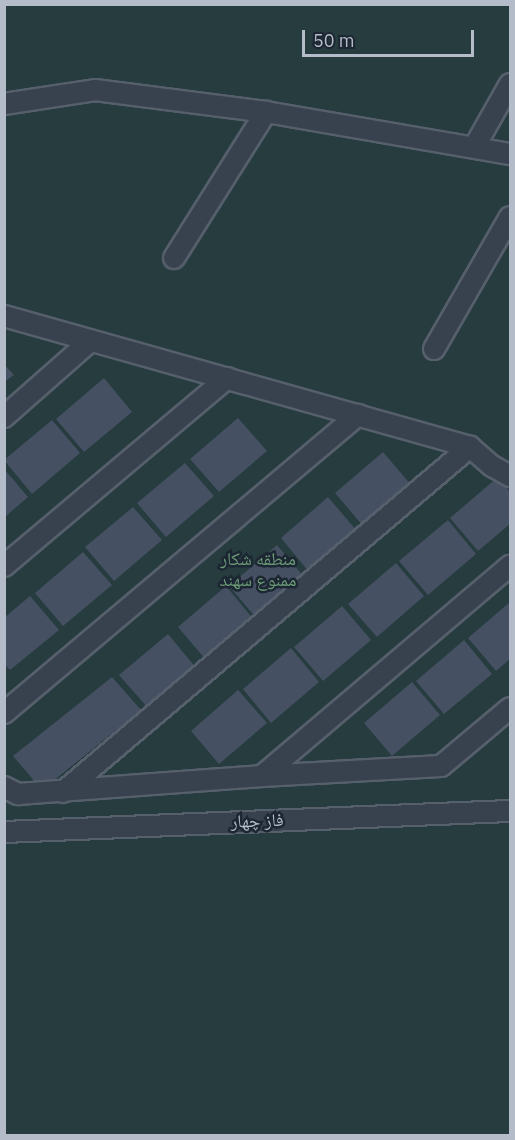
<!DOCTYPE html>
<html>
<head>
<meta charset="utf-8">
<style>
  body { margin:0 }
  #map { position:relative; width:515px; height:1140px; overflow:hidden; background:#242f3e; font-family:"IBM Plex Sans","Noto Naskh Arabic",sans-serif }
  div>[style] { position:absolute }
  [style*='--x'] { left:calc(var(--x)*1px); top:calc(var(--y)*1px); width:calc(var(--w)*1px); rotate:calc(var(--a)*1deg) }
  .green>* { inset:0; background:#263c3f }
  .building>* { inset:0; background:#455162 }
  .roads { filter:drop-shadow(2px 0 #565f6c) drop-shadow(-2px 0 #565f6c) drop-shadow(0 2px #565f6c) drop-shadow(0 -2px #565f6c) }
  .street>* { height:20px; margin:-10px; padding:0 10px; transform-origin:10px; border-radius:10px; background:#38414e }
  span { translate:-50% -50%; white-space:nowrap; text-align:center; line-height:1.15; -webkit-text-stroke:5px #1d2633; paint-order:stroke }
  .park-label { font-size:18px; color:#6b9a76 }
  .street-label { font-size:18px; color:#b4bcc9 }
  .frame { position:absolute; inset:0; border:6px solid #b4bcc9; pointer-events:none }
  .scale { position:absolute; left:302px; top:30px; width:172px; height:27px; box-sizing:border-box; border:3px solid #b4bcc9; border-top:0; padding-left:8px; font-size:18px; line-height:21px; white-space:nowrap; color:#b4bcc9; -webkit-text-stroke:4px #1d2633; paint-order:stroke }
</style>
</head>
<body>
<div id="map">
  <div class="green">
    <i style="clip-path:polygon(5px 5px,510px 5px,510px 1135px,5px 1136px)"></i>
  </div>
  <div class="building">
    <i style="clip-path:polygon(4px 364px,14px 375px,4px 382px)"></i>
    <i style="clip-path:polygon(104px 378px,132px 412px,84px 452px,56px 419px)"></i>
    <i style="clip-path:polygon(238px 418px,267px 451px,219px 492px,190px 459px)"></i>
    <i style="clip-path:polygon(52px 420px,80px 453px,32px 494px,4px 460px)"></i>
    <i style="clip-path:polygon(383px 452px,412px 486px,364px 527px,335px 493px)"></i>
    <i style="clip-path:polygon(185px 463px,214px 496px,166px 537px,137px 503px)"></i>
    <i style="clip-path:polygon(5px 470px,28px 497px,5px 517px)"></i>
    <i style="clip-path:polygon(498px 477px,510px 492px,510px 524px,478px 551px,450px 518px)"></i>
    <i style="clip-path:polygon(328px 497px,357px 531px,309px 572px,281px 538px)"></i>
    <i style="clip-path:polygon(133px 507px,162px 540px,114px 581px,85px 547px)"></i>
    <i style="clip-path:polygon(448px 520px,476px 554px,428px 595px,399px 561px)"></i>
    <i style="clip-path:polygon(277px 545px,305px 578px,257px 619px,229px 586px)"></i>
    <i style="clip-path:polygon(83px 552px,112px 585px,63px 626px,35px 593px)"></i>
    <i style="clip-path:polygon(396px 563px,424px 596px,377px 637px,348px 604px)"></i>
    <i style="clip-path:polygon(226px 586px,254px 620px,206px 660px,178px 627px)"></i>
    <i style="clip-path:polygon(30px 596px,59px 630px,10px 670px,4px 664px,4px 618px)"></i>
    <i style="clip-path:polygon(510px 602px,510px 659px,496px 671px,468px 638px)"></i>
    <i style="clip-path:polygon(342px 606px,371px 640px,323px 681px,294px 647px)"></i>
    <i style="clip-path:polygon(168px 634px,196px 668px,148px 708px,119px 675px)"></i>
    <i style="clip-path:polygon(464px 640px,492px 674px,444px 714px,416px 681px)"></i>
    <i style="clip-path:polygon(291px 648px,319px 682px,271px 723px,243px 689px)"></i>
    <i style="clip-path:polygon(112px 677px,141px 710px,42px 790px,13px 756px)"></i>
    <i style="clip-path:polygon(412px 682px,440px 715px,392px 756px,364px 723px)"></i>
    <i style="clip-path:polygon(238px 690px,267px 723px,219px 764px,191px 731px)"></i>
  </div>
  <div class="roads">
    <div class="street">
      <i style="--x:4;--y:104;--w:92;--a:-8.7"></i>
      <i style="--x:95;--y:90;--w:172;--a:7.3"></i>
      <i style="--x:266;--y:112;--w:248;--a:9.8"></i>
      <i style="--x:475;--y:146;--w:71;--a:-60.6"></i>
      <i style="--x:174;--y:258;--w:173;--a:-57.8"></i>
      <i style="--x:4;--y:316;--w:484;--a:15.7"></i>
      <i style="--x:470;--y:447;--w:29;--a:41"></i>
      <i style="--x:492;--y:466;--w:21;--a:29"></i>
      <i style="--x:434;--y:349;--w:152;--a:-60.1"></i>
      <i style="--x:4;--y:417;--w:113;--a:-41.4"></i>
      <i style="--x:4;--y:566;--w:292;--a:-40.1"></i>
      <i style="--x:4;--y:713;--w:463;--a:-40.1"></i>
      <i style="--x:262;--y:776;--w:325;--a:-40.3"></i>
      <i style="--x:4;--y:787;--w:16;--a:27"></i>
      <i style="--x:18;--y:794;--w:245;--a:-4.2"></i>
      <i style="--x:262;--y:776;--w:179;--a:-3.2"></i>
      <i style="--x:441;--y:766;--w:90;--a:-40"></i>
      <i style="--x:63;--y:792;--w:534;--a:-40.29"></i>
      <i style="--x:4;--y:832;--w:506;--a:-2.38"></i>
    </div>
  </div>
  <div class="park-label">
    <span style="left:258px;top:570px">منطقه شکار<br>ممنوع سهند</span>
  </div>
  <div class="street-label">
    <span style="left:257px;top:821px;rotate:-2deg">فاز چهار</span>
  </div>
  <div class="frame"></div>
  <div class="scale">50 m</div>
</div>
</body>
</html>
